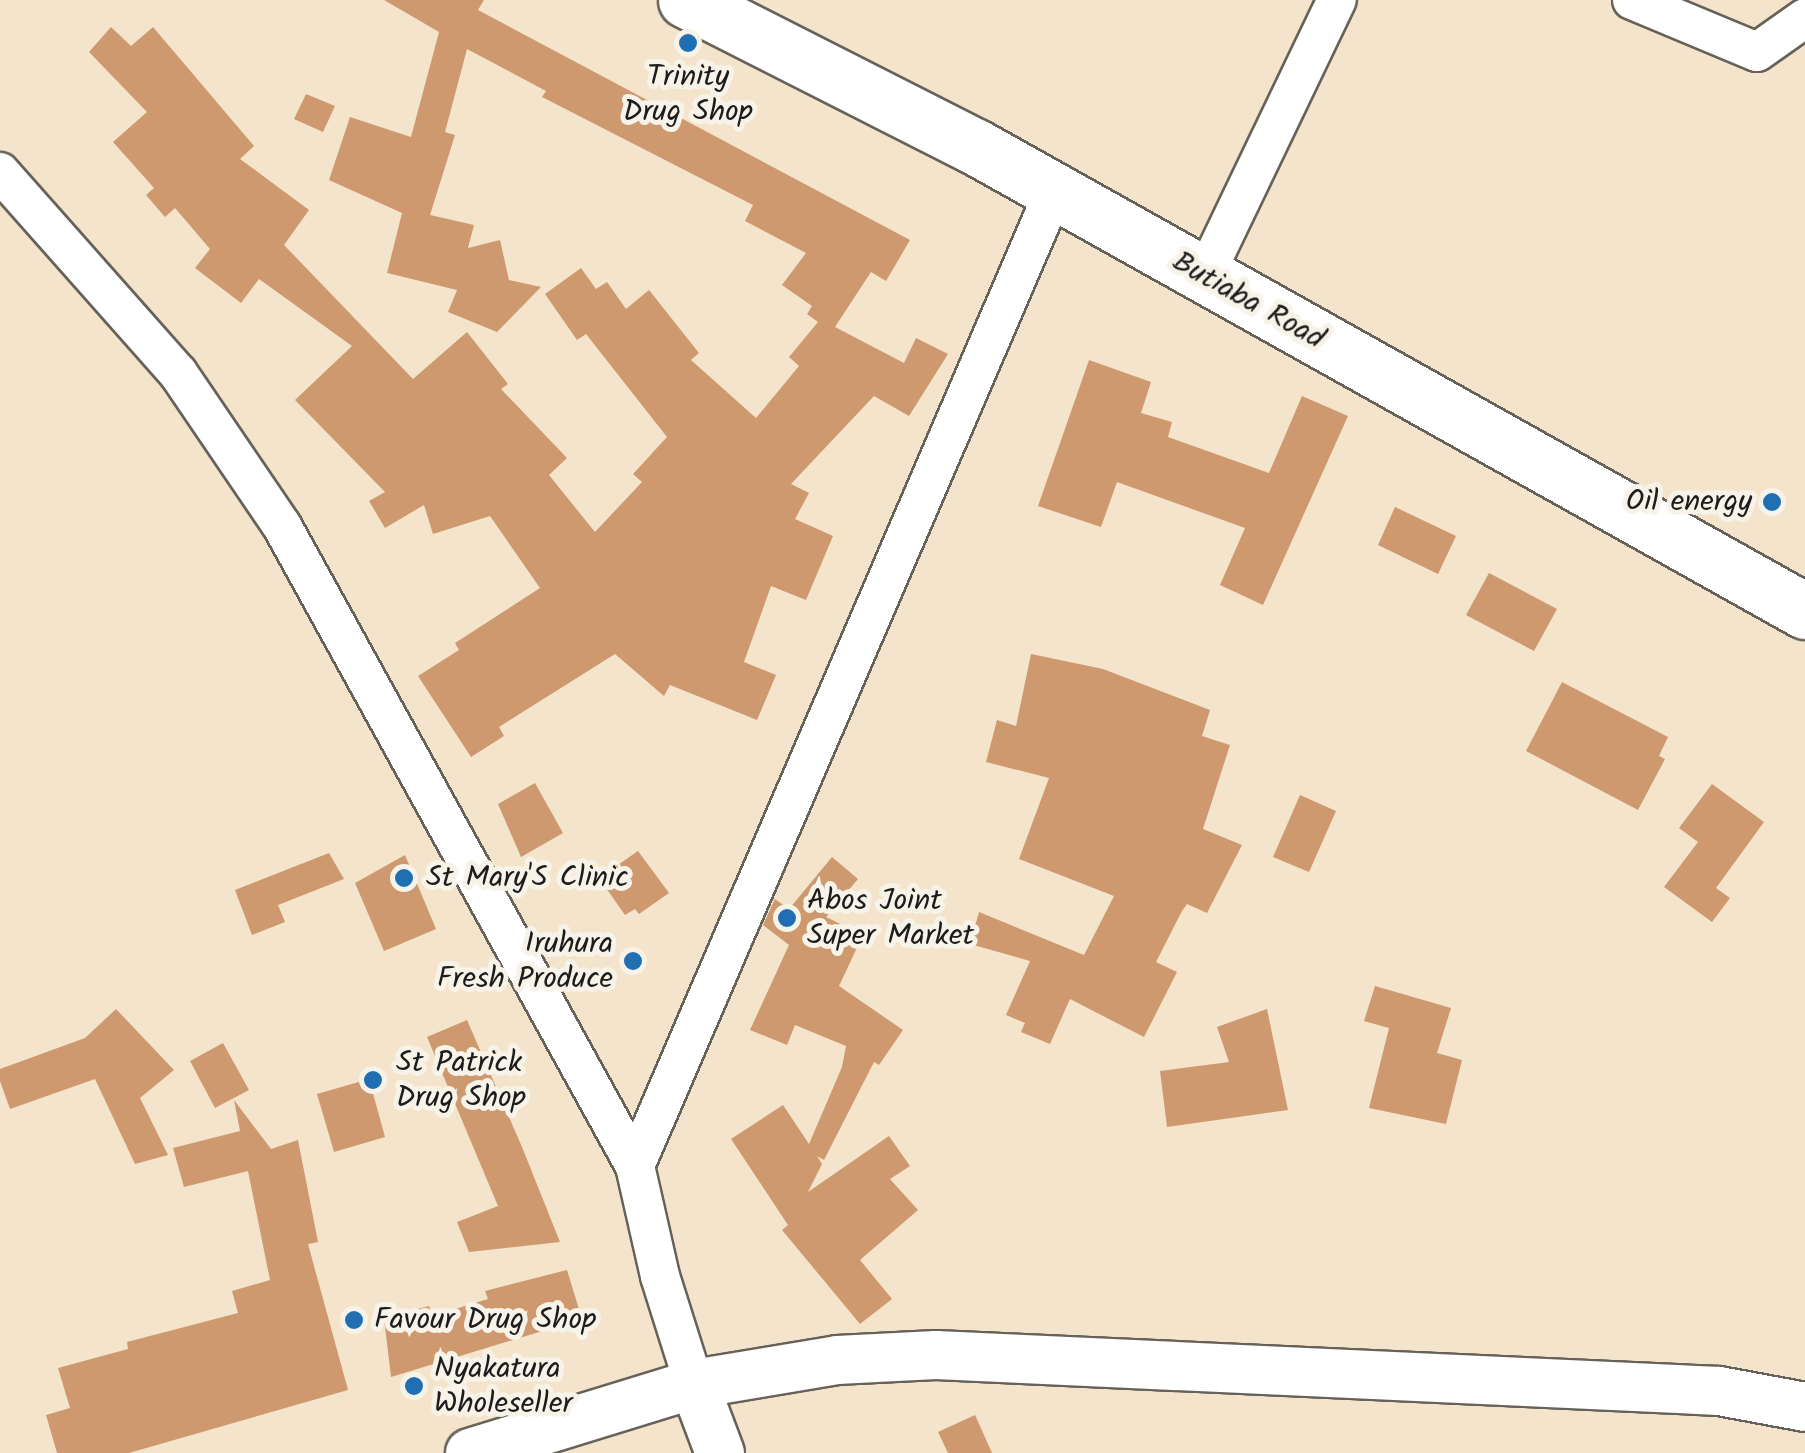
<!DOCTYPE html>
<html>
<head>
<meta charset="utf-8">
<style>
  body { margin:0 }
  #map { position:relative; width:1805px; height:1453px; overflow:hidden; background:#f3e4cb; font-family:Kalam,sans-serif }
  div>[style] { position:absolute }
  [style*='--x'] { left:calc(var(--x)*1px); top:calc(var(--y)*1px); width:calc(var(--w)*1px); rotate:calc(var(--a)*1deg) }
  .building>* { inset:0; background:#cf996f }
  .roads { filter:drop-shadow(2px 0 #676259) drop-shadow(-2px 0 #676259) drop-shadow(0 2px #676259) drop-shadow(0 -2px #676259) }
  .minor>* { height:38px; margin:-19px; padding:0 19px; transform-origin:19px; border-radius:19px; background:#fff }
  .tertiary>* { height:48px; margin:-24px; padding:0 24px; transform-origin:24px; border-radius:24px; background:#fff }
  .secondary>* { height:55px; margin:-27.5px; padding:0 27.5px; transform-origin:27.5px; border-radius:27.5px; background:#fff }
  .dots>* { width:28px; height:28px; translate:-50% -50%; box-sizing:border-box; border:5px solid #f7f3e8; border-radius:50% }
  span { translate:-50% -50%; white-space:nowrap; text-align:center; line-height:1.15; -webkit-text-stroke:10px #f7f3e8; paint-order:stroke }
  .poi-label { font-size:30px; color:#1c1c1c }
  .right { translate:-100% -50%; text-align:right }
  .left { translate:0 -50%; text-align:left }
  .street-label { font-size:30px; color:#1c1c1c }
</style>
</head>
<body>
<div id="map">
  <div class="building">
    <i style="clip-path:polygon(384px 0,484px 0,478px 10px,910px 240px,886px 281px,871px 272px,835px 327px,904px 363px,916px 338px,948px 354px,909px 416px,874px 396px,791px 484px,809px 493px,795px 519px,833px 536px,806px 600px,771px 586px,744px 662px,776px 675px,757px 720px,670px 685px,664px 696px,615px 654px,499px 727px,504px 736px,471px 757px,418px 676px,459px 650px,455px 643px,540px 588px,490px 516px,433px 534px,424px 505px,385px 528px,369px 501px,385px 492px,295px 400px,352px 346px,259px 279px,241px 303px,195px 268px,210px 249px,175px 208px,165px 217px,146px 195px,154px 188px,113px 142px,147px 112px,89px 52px,111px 27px,131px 46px,153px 27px,254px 146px,240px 159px,309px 210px,284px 245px,413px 379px,467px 332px,508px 384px,501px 389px,567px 458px,549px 475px,595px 532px,642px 482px,633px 474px,667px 437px,586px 334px,577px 340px,545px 294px,581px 268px,596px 289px,607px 282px,626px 309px,649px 290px,699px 353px,691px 360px,756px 418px,799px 366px,789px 357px,818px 322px,807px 314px,812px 306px,782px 285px,806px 253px,745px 221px,753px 205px,542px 97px,546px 91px,467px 49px,445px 132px,455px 135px,430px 215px,474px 225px,468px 248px,500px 240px,509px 280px,541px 287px,497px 332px,448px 312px,457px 290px,387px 273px,402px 213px,329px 180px,350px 117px,411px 137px,439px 32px)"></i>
    <i style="clip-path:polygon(306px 94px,335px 106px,323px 132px,294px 119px)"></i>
    <i style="clip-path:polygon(1089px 360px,1151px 382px,1141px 413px,1172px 422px,1168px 437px,1269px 473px,1302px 396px,1348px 416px,1263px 605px,1220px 585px,1245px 528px,1117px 482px,1101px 527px,1038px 506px)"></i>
    <i style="clip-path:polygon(1395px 507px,1456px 536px,1438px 574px,1378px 545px)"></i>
    <i style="clip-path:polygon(1489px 573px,1557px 609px,1534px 651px,1466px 615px)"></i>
    <i style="clip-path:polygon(1031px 654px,1103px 669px,1210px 710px,1202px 736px,1230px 745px,1203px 829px,1242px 845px,1207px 913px,1187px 904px,1182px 911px,1156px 962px,1177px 972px,1144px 1037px,1070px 999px,1050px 1044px,1021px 1032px,1025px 1023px,1006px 1015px,1030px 961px,970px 944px,979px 912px,1084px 955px,1114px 896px,1019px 859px,1049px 778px,986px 762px,997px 720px,1016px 726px)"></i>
    <i style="clip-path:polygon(1562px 682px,1668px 737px,1659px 756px,1665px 759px,1638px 810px,1526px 751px)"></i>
    <i style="clip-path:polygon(535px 783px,563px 833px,521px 857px,498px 804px)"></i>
    <i style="clip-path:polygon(1712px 784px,1764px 822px,1716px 888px,1730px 898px,1712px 922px,1664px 887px,1698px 842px,1679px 828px)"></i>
    <i style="clip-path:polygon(1300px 795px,1336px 811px,1309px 872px,1273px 857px)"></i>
    <i style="clip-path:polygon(638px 851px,669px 893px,639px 914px,635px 909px,625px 915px,599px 878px)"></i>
    <i style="clip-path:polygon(329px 853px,344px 879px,278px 905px,285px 922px,252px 935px,235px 890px)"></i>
    <i style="clip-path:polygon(405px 855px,436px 929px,384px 951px,355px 883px)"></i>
    <i style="clip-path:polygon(832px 857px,858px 879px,826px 917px,863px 935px,839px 986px,903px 1030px,879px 1065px,874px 1062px,824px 1160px,817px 1156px,822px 1164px,808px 1192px,889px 1136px,910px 1166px,890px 1179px,918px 1210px,860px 1260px,892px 1299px,860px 1324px,782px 1230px,788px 1225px,731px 1139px,783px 1105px,809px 1144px,842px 1067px,846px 1046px,795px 1025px,787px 1045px,750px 1030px,789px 945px,763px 925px,775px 899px,789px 909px)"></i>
    <i style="clip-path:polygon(1375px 986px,1451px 1008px,1437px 1053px,1462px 1060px,1446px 1124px,1369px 1108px,1389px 1028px,1364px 1021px)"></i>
    <i style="clip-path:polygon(116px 1009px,174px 1070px,140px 1098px,168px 1155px,135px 1164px,95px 1079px,10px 1109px,0 1081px,0 1069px,85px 1038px)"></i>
    <i style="clip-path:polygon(1267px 1009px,1288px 1110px,1167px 1127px,1160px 1071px,1229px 1062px,1217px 1027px)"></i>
    <i style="clip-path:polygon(467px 1020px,522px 1147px,560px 1242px,469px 1252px,457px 1222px,498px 1206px,427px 1037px)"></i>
    <i style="clip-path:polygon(223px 1043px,249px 1090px,215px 1108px,190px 1061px)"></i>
    <i style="clip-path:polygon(369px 1079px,385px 1137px,334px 1152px,317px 1094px)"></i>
    <i style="clip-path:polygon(234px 1100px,271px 1149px,298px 1140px,318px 1242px,308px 1244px,348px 1390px,129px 1453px,57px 1453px,46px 1415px,70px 1408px,58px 1368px,128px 1349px,127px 1342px,238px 1313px,232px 1291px,270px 1280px,248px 1171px,184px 1187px,173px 1148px,240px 1131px)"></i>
    <i style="clip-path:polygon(567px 1270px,582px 1319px,391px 1377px,384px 1318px,429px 1306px,432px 1316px,488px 1299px,485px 1291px)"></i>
    <i style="clip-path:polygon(975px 1415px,992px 1453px,948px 1453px,938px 1432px)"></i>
  </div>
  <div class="roads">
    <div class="minor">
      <i style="--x:1632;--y:0;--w:135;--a:22.6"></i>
      <i style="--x:1757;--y:52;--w:59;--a:-35.3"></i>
      <i style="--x:0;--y:172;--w:268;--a:48.5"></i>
      <i style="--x:178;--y:373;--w:185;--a:55.8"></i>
      <i style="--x:282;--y:526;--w:731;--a:61.12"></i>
      <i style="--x:1205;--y:275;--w:305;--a:-64.4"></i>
      <i style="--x:694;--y:1384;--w:113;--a:-107.5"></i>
      <i style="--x:660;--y:1276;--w:113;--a:-102.8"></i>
      <i style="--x:635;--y:1166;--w:1058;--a:-66.73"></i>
    </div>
    <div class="tertiary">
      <i style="--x:694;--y:1384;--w:74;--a:69.4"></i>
      <i style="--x:470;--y:1453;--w:234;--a:-17.1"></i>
      <i style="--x:694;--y:1384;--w:145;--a:-9.5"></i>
      <i style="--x:837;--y:1360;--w:99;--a:-2.9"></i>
      <i style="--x:936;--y:1355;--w:784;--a:2.63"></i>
      <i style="--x:1719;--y:1391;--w:87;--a:10.5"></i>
    </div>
    <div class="secondary">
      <i style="--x:686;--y:0;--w:325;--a:26.9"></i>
      <i style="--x:976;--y:147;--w:950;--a:29.24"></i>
    </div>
  </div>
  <div class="dots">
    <i style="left:688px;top:43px;background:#1f6fb2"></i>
    <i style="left:1772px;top:502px;background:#1f6fb2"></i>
    <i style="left:404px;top:878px;background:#1f6fb2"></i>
    <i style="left:787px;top:918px;background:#1f6fb2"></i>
    <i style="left:633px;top:961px;background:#1f6fb2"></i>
    <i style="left:373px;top:1080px;background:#1f6fb2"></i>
    <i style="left:354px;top:1320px;background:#1f6fb2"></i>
    <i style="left:414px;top:1386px;background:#1f6fb2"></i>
  </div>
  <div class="poi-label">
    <span style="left:688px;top:94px">Trinity<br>Drug Shop</span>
    <span class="right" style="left:1752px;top:502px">Oil energy</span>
    <span class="left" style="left:426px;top:878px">St Mary'S Clinic</span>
    <span class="left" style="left:807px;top:918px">Abos Joint<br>Super Market</span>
    <span class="right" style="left:613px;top:961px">Iruhura<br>Fresh Produce</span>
    <span class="left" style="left:396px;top:1080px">St Patrick<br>Drug Shop</span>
    <span class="left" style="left:374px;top:1320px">Favour Drug Shop</span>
    <span class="left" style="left:434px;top:1386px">Nyakatura<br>Wholeseller</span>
  </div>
  <div class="street-label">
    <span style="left:1248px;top:301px;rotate:29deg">Butiaba Road</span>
  </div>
</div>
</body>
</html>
